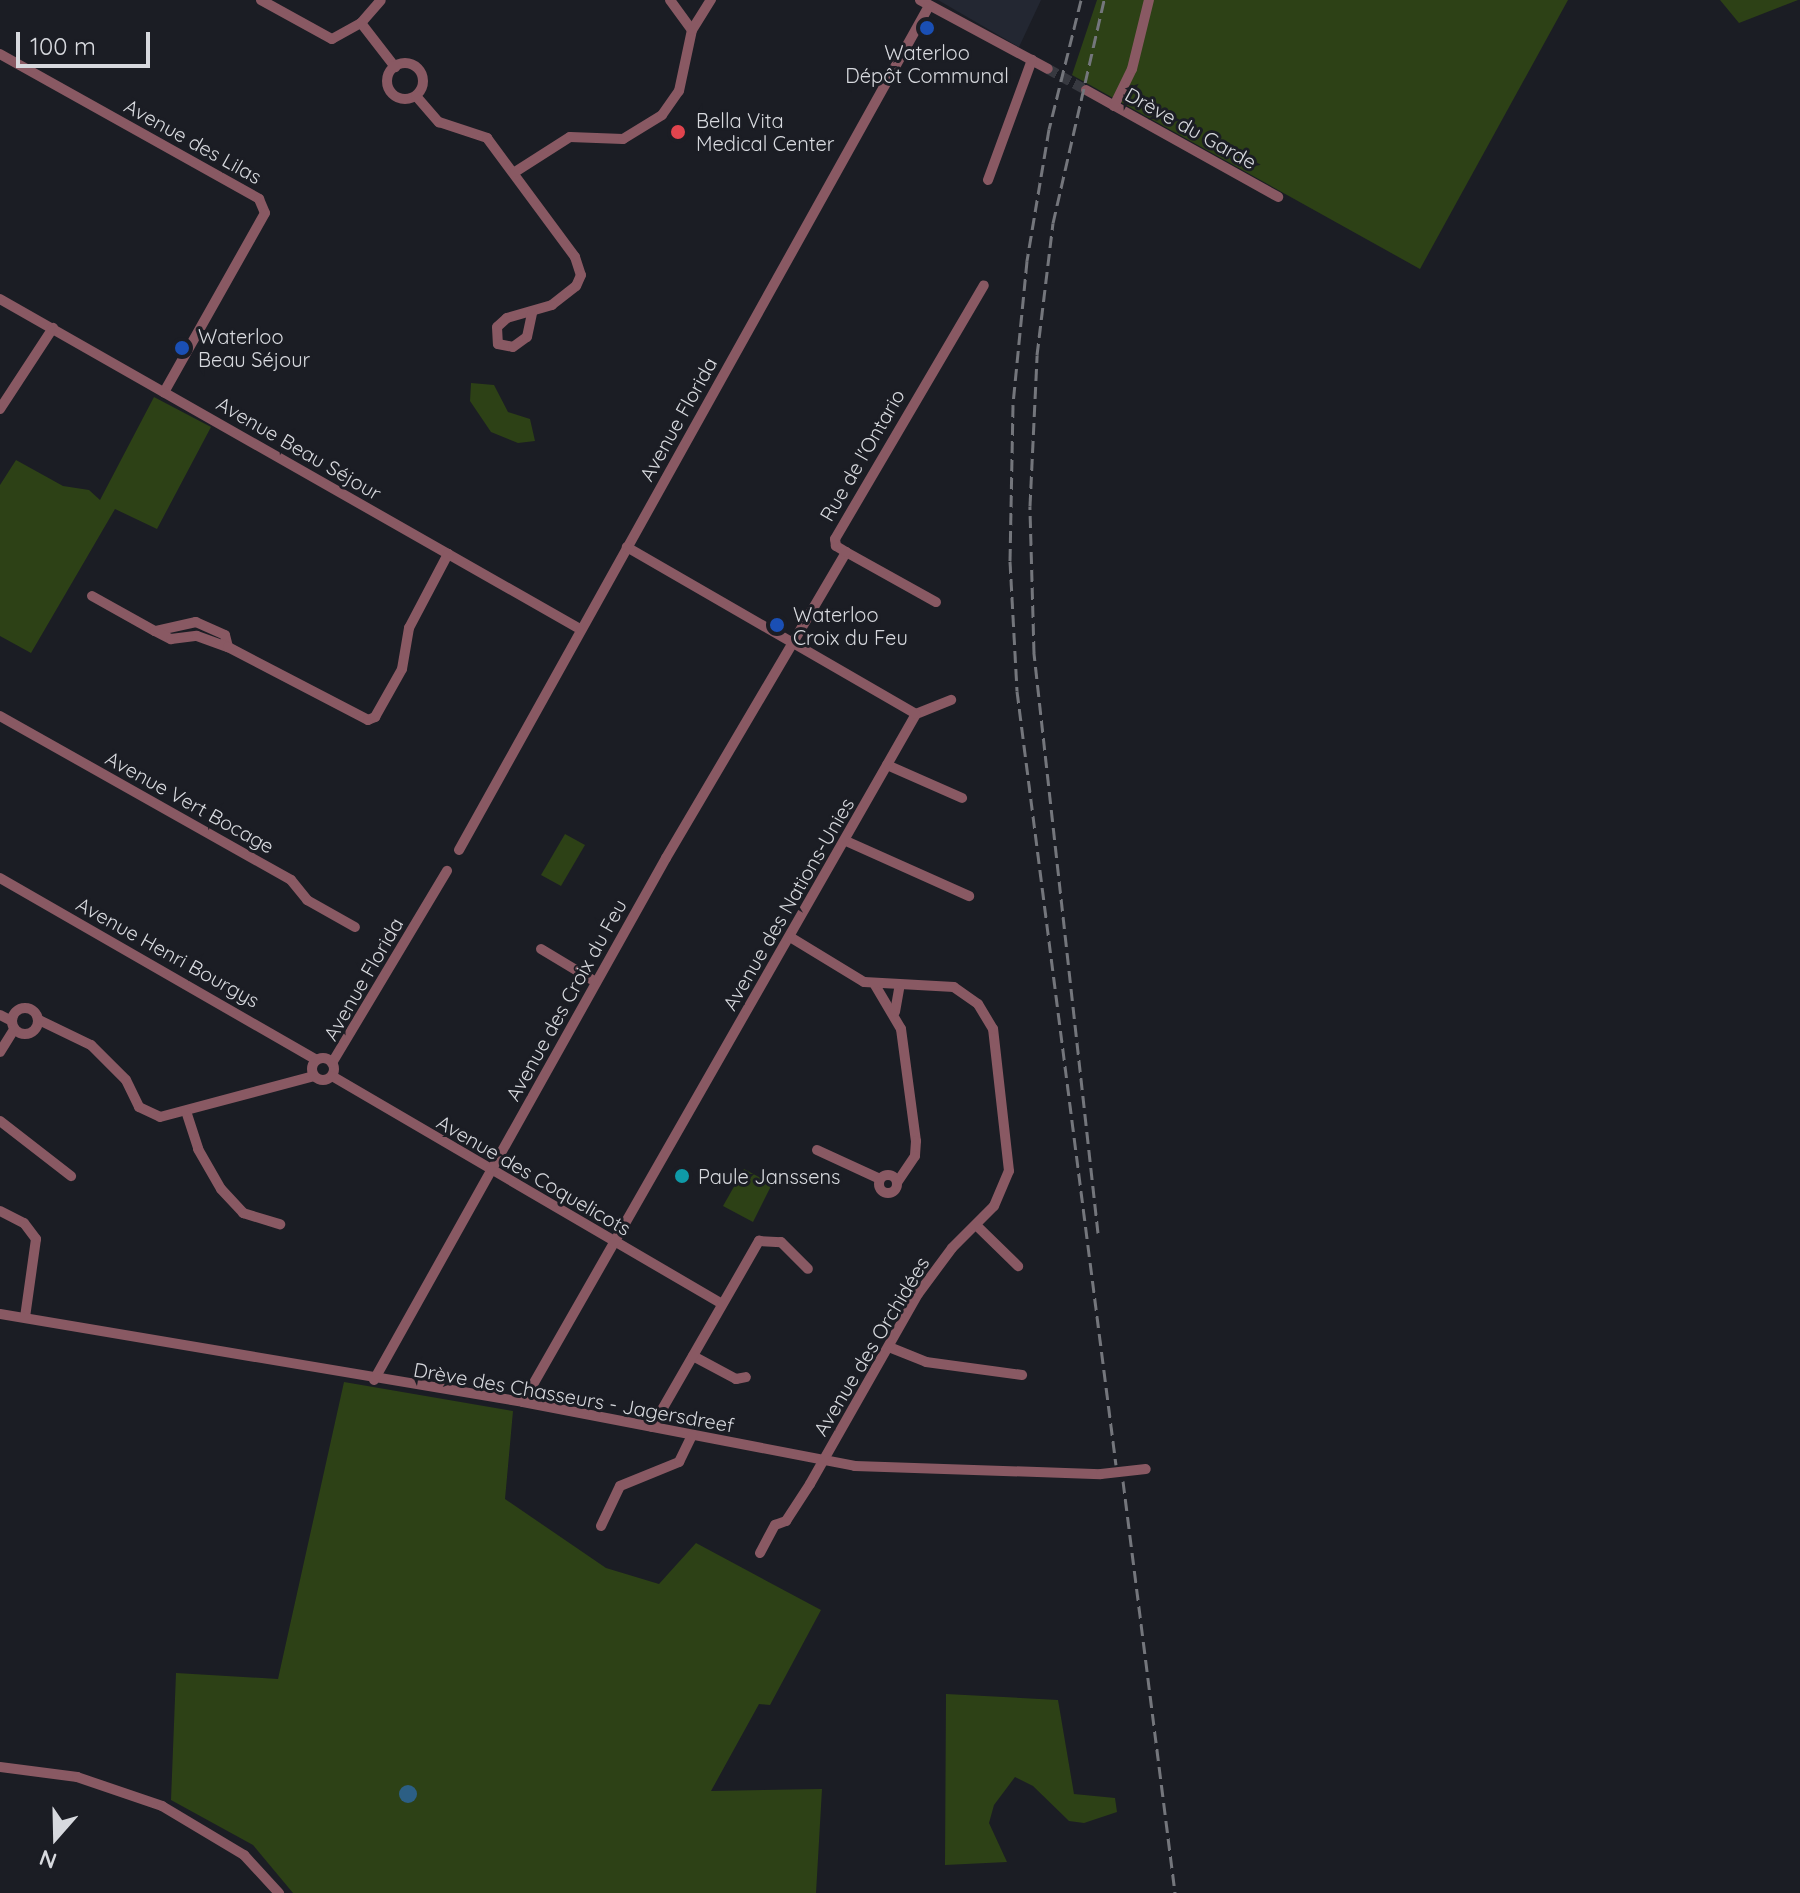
<!DOCTYPE html>
<html>
<head>
<meta charset="utf-8">
<style>
  body { margin:0 }
  #map { position:relative; width:1800px; height:1893px; overflow:hidden; background:#1b1d24; font-family:Quicksand,sans-serif }
  div>[style] { position:absolute }
  [style*='--x'] { left:calc(var(--x)*1px); top:calc(var(--y)*1px); width:calc(var(--w)*1px); rotate:calc(var(--a)*1deg) }
  .built>* { inset:0; background:#232732 }
  .green>* { inset:0; background:#2d4116 }
  .water>* { inset:0; background:#2c5f84 }
  .round { border-radius:50% }
  .street-tunnel>* { height:10px; margin-top:-5px; transform-origin:0; background:repeating-linear-gradient(90deg,#373940 0 10px,transparent 0 15px) }
  .street>* { height:10px; margin:-5px; padding:0 5px; transform-origin:5px; border-radius:5px; background:#895963 }
  .street>.ring { margin:-5px; padding:0; box-sizing:content-box; background:none; border:10px solid #895963; border-radius:50% }
  .rail>* { height:3px; margin-top:-1.5px; transform-origin:0; background:repeating-linear-gradient(90deg,#74767c 0 12px,transparent 0 18px) }
  .dots>* { width:22px; height:22px; translate:-50% -50%; box-sizing:border-box; border:4px solid #1b1d24; border-radius:50% }
  span { translate:-50% -50%; white-space:nowrap; text-align:center; line-height:1.15; -webkit-text-stroke:6px #1b1d24; paint-order:stroke }
  .poi-label { font-size:20px; color:#d7d9de }
  .left { translate:0 -50%; text-align:left }
  .street-label { font-size:20px; color:#d7d9de }
  .north { position:absolute; left:16px; top:1797px; width:80px; height:80px; -webkit-text-stroke:6px #1b1d24; paint-order:stroke; rotate:200deg; font-size:22px; font-weight:700; line-height:32px; text-align:center; color:#d7d9de }
  .north::after { content:''; display:block; margin:auto; width:28px; height:36px; background:#d7d9de; clip-path:polygon(50% 0,100% 100%,50% 72%,0 100%) }
  .scale { position:absolute; left:16px; top:32px; width:134px; height:36px; box-sizing:border-box; border:4px solid #d7d9de; border-top:0; padding-left:10px; font-size:24px; line-height:28px; white-space:nowrap; color:#d7d9de; -webkit-text-stroke:6px #1b1d24; paint-order:stroke }
</style>
</head>
<body>
<div id="map">
  <div class="built">
    <i style="clip-path:polygon(938px 0,1041px 0,1019px 47px)"></i>
  </div>
  <div class="green">
    <i style="clip-path:polygon(1097px 0,1568px 0,1420px 269px,1072px 75px)"></i>
    <i style="clip-path:polygon(1720px 0,1798px 0,1739px 23px)"></i>
    <i style="clip-path:polygon(471px 383px,494px 385px,508px 412px,530px 419px,535px 441px,518px 443px,491px 432px,470px 401px)"></i>
    <i style="clip-path:polygon(154px 397px,211px 427px,157px 529px,115px 509px,31px 653px,0 636px,0 485px,16px 460px,63px 486px,89px 490px,100px 500px)"></i>
    <i style="clip-path:polygon(565px 834px,585px 845px,561px 886px,541px 875px)"></i>
    <i style="clip-path:polygon(744px 1169px,772px 1184px,753px 1222px,723px 1206px)"></i>
    <i style="clip-path:polygon(344px 1382px,513px 1411px,505px 1499px,606px 1568px,659px 1584px,696px 1543px,821px 1610px,770px 1705px,759px 1704px,711px 1791px,822px 1789px,816px 1893px,293px 1893px,253px 1845px,171px 1800px,176px 1673px,278px 1679px)"></i>
    <i style="clip-path:polygon(946px 1694px,1058px 1700px,1074px 1794px,1115px 1798px,1117px 1812px,1084px 1823px,1069px 1821px,1033px 1786px,1015px 1777px,994px 1805px,989px 1823px,1007px 1862px,945px 1865px)"></i>
  </div>
  <div class="water">
    <i class="round" style="left:399px;top:1785px;width:18px;height:18px"></i>
  </div>
  <div class="street-tunnel">
    <i style="--x:1048;--y:69;--w:43;--a:28.9"></i>
  </div>
  <div class="street">
    <i style="--x:261;--y:0;--w:81;--a:28.8"></i>
    <i style="--x:332;--y:39;--w:33;--a:-29"></i>
    <i style="--x:361;--y:23;--w:30;--a:-49"></i>
    <i style="--x:670;--y:0;--w:37;--a:54"></i>
    <i style="--x:920;--y:0;--w:145;--a:28.3"></i>
    <i style="--x:361;--y:23;--w:56;--a:52.3"></i>
    <i style="--x:0;--y:54;--w:297;--a:29.2"></i>
    <i style="--x:259;--y:199;--w:15;--a:67"></i>
    <i style="--x:265;--y:213;--w:206;--a:119.4"></i>
    <i class="ring" style="left:387px;top:63px;width:26px;height:26px"></i>
    <i style="--x:1086;--y:90;--w:220;--a:29.1"></i>
    <i style="--x:416;--y:96;--w:35;--a:49"></i>
    <i style="--x:439;--y:122;--w:51;--a:18.4"></i>
    <i style="--x:487;--y:138;--w:148;--a:53.5"></i>
    <i style="--x:575;--y:257;--w:19;--a:72"></i>
    <i style="--x:581;--y:275;--w:12;--a:114"></i>
    <i style="--x:576;--y:286;--w:31;--a:142"></i>
    <i style="--x:552;--y:305;--w:47;--a:163.9"></i>
    <i style="--x:507;--y:318;--w:13;--a:138"></i>
    <i style="--x:497;--y:327;--w:17;--a:87"></i>
    <i style="--x:498;--y:344;--w:15;--a:11"></i>
    <i style="--x:513;--y:347;--w:17;--a:-36"></i>
    <i style="--x:527;--y:337;--w:25;--a:-78"></i>
    <i style="--x:1114;--y:106;--w:41;--a:-64.1"></i>
    <i style="--x:1132;--y:69;--w:71;--a:-76.2"></i>
    <i style="--x:515;--y:172;--w:65;--a:-32.5"></i>
    <i style="--x:570;--y:137;--w:53;--a:2.2"></i>
    <i style="--x:623;--y:139;--w:46;--a:-31.6"></i>
    <i style="--x:662;--y:115;--w:29;--a:-55"></i>
    <i style="--x:679;--y:91;--w:62;--a:-78"></i>
    <i style="--x:692;--y:30;--w:36;--a:-58"></i>
    <i style="--x:988;--y:180;--w:128;--a:-69.9"></i>
    <i style="--x:0;--y:299;--w:667;--a:29.64"></i>
    <i style="--x:0;--y:409;--w:97;--a:-56.8"></i>
    <i style="--x:846;--y:552;--w:103;--a:29.1"></i>
    <i style="--x:92;--y:596;--w:72;--a:29.1"></i>
    <i style="--x:228;--y:647;--w:12;--a:-104"></i>
    <i style="--x:225;--y:635;--w:32;--a:-156"></i>
    <i style="--x:196;--y:622;--w:42;--a:167.6"></i>
    <i style="--x:155;--y:631;--w:18;--a:27"></i>
    <i style="--x:171;--y:639;--w:26;--a:-7"></i>
    <i style="--x:197;--y:636;--w:33;--a:20"></i>
    <i style="--x:228;--y:647;--w:158;--a:27.5"></i>
    <i style="--x:368;--y:720;--w:8;--a:-23"></i>
    <i style="--x:375;--y:717;--w:55;--a:-60.6"></i>
    <i style="--x:402;--y:669;--w:42;--a:-80.3"></i>
    <i style="--x:409;--y:628;--w:84;--a:-62.2"></i>
    <i style="--x:916;--y:714;--w:38;--a:-22"></i>
    <i style="--x:0;--y:716;--w:334;--a:29.4"></i>
    <i style="--x:291;--y:880;--w:26;--a:51"></i>
    <i style="--x:307;--y:900;--w:55;--a:29.4"></i>
    <i style="--x:887;--y:765;--w:82;--a:23.7"></i>
    <i style="--x:846;--y:841;--w:135;--a:24.1"></i>
    <i style="--x:459;--y:850;--w:966;--a:-60.89"></i>
    <i style="--x:0;--y:878;--w:365;--a:29.9"></i>
    <i style="--x:541;--y:949;--w:64;--a:31"></i>
    <i style="--x:875;--y:985;--w:51;--a:59.4"></i>
    <i style="--x:901;--y:1029;--w:113;--a:82.4"></i>
    <i style="--x:916;--y:1141;--w:15;--a:94"></i>
    <i style="--x:915;--y:1156;--w:32;--a:124"></i>
    <i class="ring" style="left:12px;top:1008px;width:16px;height:16px"></i>
    <i style="--x:895;--y:1012;--w:27;--a:-80"></i>
    <i style="--x:0;--y:1015;--w:13;--a:27"></i>
    <i style="--x:39;--y:1020;--w:58;--a:25.7"></i>
    <i style="--x:91;--y:1045;--w:49;--a:45"></i>
    <i style="--x:126;--y:1080;--w:30;--a:64"></i>
    <i style="--x:139;--y:1107;--w:23;--a:25"></i>
    <i style="--x:160;--y:1117;--w:159;--a:-14.9"></i>
    <i style="--x:0;--y:1052;--w:26;--a:-58"></i>
    <i class="ring" style="left:312px;top:1058px;width:12px;height:12px"></i>
    <i style="--x:332;--y:1063;--w:224;--a:-59.1"></i>
    <i style="--x:332;--y:1076;--w:450;--a:30.3"></i>
    <i style="--x:186;--y:1111;--w:40;--a:72"></i>
    <i style="--x:198;--y:1149;--w:46;--a:60.1"></i>
    <i style="--x:221;--y:1189;--w:33;--a:47"></i>
    <i style="--x:243;--y:1213;--w:39;--a:17"></i>
    <i style="--x:0;--y:1121;--w:90;--a:37.8"></i>
    <i style="--x:817;--y:1150;--w:69;--a:24.7"></i>
    <i class="ring" style="left:879px;top:1175px;width:8px;height:8px"></i>
    <i style="--x:0;--y:1211;--w:27;--a:27"></i>
    <i style="--x:24;--y:1223;--w:20;--a:53"></i>
    <i style="--x:36;--y:1239;--w:79;--a:98"></i>
    <i style="--x:976;--y:1225;--w:59;--a:44.3"></i>
    <i style="--x:0;--y:1314;--w:530;--a:9.55"></i>
    <i style="--x:523;--y:1402;--w:338;--a:10.9"></i>
    <i style="--x:855;--y:1466;--w:246;--a:1.9"></i>
    <i style="--x:1101;--y:1474;--w:45;--a:-6.3"></i>
    <i style="--x:889;--y:1347;--w:40;--a:22"></i>
    <i style="--x:926;--y:1362;--w:97;--a:7.7"></i>
    <i style="--x:693;--y:1356;--w:49;--a:28.1"></i>
    <i style="--x:736;--y:1379;--w:10;--a:-11"></i>
    <i style="--x:374;--y:1380;--w:598;--a:-60.78"></i>
    <i style="--x:666;--y:858;--w:355;--a:-59.5"></i>
    <i style="--x:846;--y:552;--w:12;--a:-149"></i>
    <i style="--x:836;--y:546;--w:7;--a:-98"></i>
    <i style="--x:835;--y:539;--w:294;--a:-59.6"></i>
    <i style="--x:523;--y:1402;--w:792;--a:-60.26"></i>
    <i style="--x:916;--y:714;--w:334;--a:-150"></i>
    <i style="--x:652;--y:1427;--w:215;--a:-60.1"></i>
    <i style="--x:759;--y:1241;--w:22;--a:3"></i>
    <i style="--x:781;--y:1242;--w:38;--a:45"></i>
    <i style="--x:601;--y:1526;--w:44;--a:-64.6"></i>
    <i style="--x:620;--y:1486;--w:64;--a:-22.1"></i>
    <i style="--x:679;--y:1462;--w:30;--a:-64"></i>
    <i style="--x:760;--y:1553;--w:32;--a:-62"></i>
    <i style="--x:775;--y:1525;--w:12;--a:-20"></i>
    <i style="--x:786;--y:1521;--w:44;--a:-57"></i>
    <i style="--x:810;--y:1484;--w:219;--a:-60.4"></i>
    <i style="--x:918;--y:1294;--w:57;--a:-53.5"></i>
    <i style="--x:952;--y:1248;--w:59;--a:-45"></i>
    <i style="--x:994;--y:1206;--w:38;--a:-67"></i>
    <i style="--x:1009;--y:1171;--w:143;--a:-96.4"></i>
    <i style="--x:993;--y:1029;--w:29;--a:-121"></i>
    <i style="--x:978;--y:1004;--w:29;--a:-145"></i>
    <i style="--x:954;--y:987;--w:90;--a:-176.8"></i>
    <i style="--x:864;--y:982;--w:87;--a:-148.7"></i>
    <i style="--x:0;--y:1767;--w:78;--a:7.4"></i>
    <i style="--x:77;--y:1777;--w:90;--a:18.8"></i>
    <i style="--x:162;--y:1806;--w:96;--a:30.9"></i>
    <i style="--x:244;--y:1855;--w:52;--a:47.4"></i>
  </div>
  <div class="rail">
    <i style="--x:1081;--y:0;--w:133;--a:103.9"></i>
    <i style="--x:1049;--y:129;--w:134;--a:99.5"></i>
    <i style="--x:1027;--y:261;--w:145;--a:95.6"></i>
    <i style="--x:1013;--y:405;--w:156;--a:91.1"></i>
    <i style="--x:1010;--y:561;--w:130;--a:86.9"></i>
    <i style="--x:1017;--y:691;--w:780;--a:82.71"></i>
    <i style="--x:1098;--y:1233;--w:584;--a:-96.3"></i>
    <i style="--x:1034;--y:653;--w:147;--a:-91.6"></i>
    <i style="--x:1030;--y:506;--w:151;--a:-87.3"></i>
    <i style="--x:1037;--y:355;--w:133;--a:-83.1"></i>
    <i style="--x:1053;--y:223;--w:229;--a:-77.1"></i>
    <i style="--x:1123;--y:1481;--w:415;--a:82.8"></i>
  </div>
  <div class="dots">
    <i style="left:927px;top:28px;background:#1a4fb4"></i>
    <i style="left:678px;top:132px;background:#e0444e"></i>
    <i style="left:182px;top:348px;background:#1a4fb4"></i>
    <i style="left:777px;top:625px;background:#1a4fb4"></i>
    <i style="left:682px;top:1176px;background:#0f9aa8"></i>
  </div>
  <div class="poi-label">
    <span style="left:927px;top:64px">Waterloo<br>Dépôt Communal</span>
    <span class="left" style="left:696px;top:132px">Bella Vita<br>Medical Center</span>
    <span class="left" style="left:198px;top:348px">Waterloo<br>Beau Séjour</span>
    <span class="left" style="left:793px;top:626px">Waterloo<br>Croix du Feu</span>
    <span class="left" style="left:698px;top:1176px">Paule Janssens</span>
  </div>
  <div class="street-label">
    <span style="left:1191px;top:128px;rotate:29deg">Drève du Garde</span>
    <span style="left:193px;top:141px;rotate:29deg">Avenue des Lilas</span>
    <span style="left:678px;top:419px;rotate:-61deg">Avenue Florida</span>
    <span style="left:299px;top:448px;rotate:30deg">Avenue Beau Séjour</span>
    <span style="left:862px;top:455px;rotate:-60deg">Rue de l'Ontario</span>
    <span style="left:190px;top:802px;rotate:29deg">Avenue Vert Bocage</span>
    <span style="left:788px;top:904px;rotate:-60deg">Avenue des Nations-Unies</span>
    <span style="left:168px;top:952px;rotate:29deg">Avenue Henri Bourgys</span>
    <span style="left:363px;top:979px;rotate:-60deg">Avenue Florida</span>
    <span style="left:566px;top:1000px;rotate:-61deg">Avenue des Croix du Feu</span>
    <span style="left:534px;top:1175px;rotate:30deg">Avenue des Coquelicots</span>
    <span style="left:871px;top:1346px;rotate:-59deg">Avenue des Orchidées</span>
    <span style="left:574px;top:1397px;rotate:10deg">Drève des Chasseurs - Jagersdreef</span>
  </div>
  <div class="north">N</div>
  <div class="scale">100 m</div>
</div>
</body>
</html>
